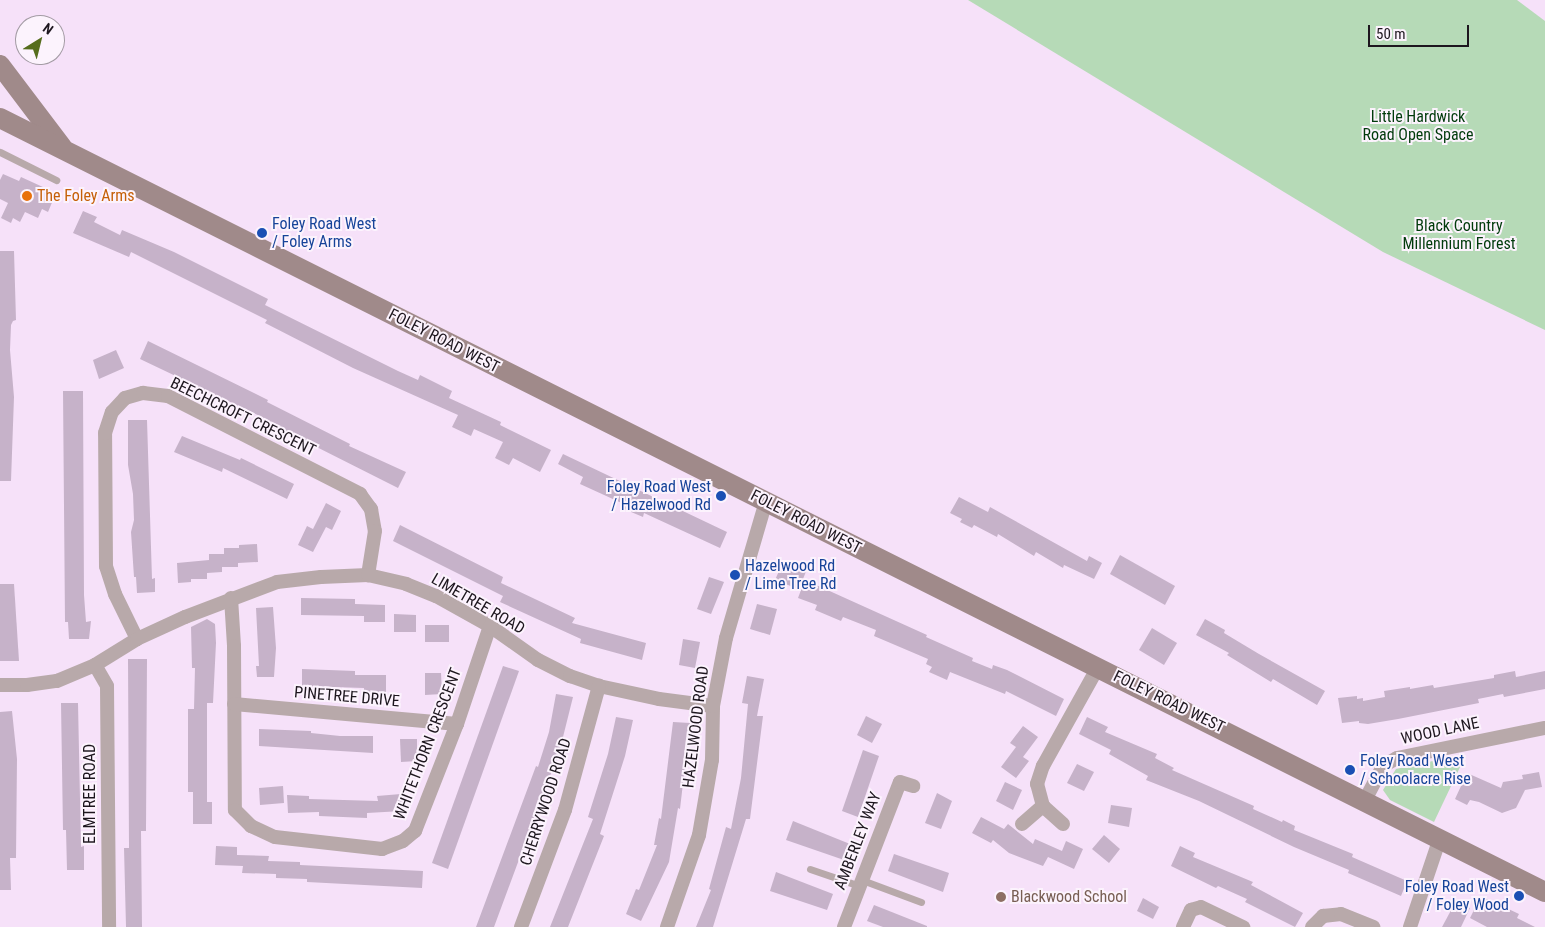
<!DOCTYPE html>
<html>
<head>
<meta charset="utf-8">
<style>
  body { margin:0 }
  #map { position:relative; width:1545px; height:927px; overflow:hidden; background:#f6e1f9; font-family:"Roboto Condensed",sans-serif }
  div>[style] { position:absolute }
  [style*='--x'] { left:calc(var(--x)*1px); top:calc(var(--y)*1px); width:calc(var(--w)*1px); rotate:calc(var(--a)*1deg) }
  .green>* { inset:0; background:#b6dab7 }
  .building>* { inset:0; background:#c6b2c9 }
  .service>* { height:7px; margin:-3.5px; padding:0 3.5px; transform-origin:3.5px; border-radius:3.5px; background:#b8a9aa }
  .minor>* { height:14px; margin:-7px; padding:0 7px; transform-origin:7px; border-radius:7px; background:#b8a9aa }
  .secondary>* { height:20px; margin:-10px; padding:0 10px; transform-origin:10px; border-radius:10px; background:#a08a8a }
  .dots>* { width:14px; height:14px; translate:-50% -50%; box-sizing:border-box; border:2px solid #fcf3fd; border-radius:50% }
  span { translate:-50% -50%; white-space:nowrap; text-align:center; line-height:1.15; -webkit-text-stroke:4px #fcf3fd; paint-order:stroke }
  .park-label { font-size:16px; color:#003b0b }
  .food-label { font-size:16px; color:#c56008 }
  .left { translate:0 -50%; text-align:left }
  .transit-label { font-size:16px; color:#164399 }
  .right { translate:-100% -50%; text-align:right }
  .street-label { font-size:16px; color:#1d161e }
  .education-label { font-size:16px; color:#785e54 }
  .north { position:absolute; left:15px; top:15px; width:50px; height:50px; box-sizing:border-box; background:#fcf3fd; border:1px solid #a39ba4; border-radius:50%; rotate:36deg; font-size:14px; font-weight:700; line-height:20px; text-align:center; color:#1d161e }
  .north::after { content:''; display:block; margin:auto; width:18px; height:22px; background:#566d1d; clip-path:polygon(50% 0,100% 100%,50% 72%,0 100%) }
  .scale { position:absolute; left:1368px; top:25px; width:101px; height:22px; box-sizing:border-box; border:2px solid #1d161e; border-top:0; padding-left:6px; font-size:15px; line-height:18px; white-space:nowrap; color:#1d161e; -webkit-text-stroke:4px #fcf3fd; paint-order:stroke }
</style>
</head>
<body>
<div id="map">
  <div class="green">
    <i style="clip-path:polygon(968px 0,1517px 0,1545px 21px,1545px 330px,1383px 252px)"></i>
    <i style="clip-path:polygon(1456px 756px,1461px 765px,1434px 822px,1390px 800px,1383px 790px,1396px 769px)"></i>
  </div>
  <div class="building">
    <i style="clip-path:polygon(3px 174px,19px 181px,21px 177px,56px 193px,48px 212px,42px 209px,38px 218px,25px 212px,20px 222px,13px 218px,11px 223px,1px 218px,8px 203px,0 199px,0 180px)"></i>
    <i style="clip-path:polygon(83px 211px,97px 217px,94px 222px,120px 235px,122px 230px,174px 252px,268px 299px,265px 305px,398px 371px,418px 380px,420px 375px,452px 391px,449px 398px,501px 422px,500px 425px,551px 450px,540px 472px,513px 458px,509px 465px,495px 458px,503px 442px,474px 429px,471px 436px,452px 427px,458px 415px,353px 368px,265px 323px,267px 320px,131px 252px,129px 257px,73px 233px)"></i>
    <i style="clip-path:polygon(0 251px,14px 251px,16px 320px,13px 321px,11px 325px,10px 350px,14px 397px,11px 481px,0 481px)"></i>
    <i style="clip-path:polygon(148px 341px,268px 400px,267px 402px,350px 444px,349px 446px,406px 472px,398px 488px,267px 422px,268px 420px,140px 359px)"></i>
    <i style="clip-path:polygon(116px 350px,124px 368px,99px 379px,93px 360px)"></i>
    <i style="clip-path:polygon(63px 391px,83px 391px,84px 595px,86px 622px,91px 621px,89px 639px,69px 639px,68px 622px,65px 622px)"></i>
    <i style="clip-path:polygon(128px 420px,147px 420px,152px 579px,155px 578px,155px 592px,137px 593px,136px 577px,134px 577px,131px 532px,134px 520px,133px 494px,128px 465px)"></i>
    <i style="clip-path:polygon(182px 436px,240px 460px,241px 458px,294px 484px,287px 499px,223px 468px,222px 472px,174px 452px)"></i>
    <i style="clip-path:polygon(563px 454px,727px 532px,720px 548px,644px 513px,643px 517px,624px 509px,626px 505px,580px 484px,583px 477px,558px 464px)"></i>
    <i style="clip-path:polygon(959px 497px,988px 512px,990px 507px,1087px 561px,1089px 556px,1102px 563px,1094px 579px,1064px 565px,1063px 568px,1036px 552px,1034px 556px,998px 534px,997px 537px,974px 525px,972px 528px,960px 522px,962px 519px,950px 513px)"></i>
    <i style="clip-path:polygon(326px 503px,341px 511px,332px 530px,326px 527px,313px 552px,298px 545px,307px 526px,313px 529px)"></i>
    <i style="clip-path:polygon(400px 525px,503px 577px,501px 583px,575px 618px,572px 623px,646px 643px,642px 660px,580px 643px,581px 639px,500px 602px,503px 596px,393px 541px)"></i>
    <i style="clip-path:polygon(257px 544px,258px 562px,238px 563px,238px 567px,222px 567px,222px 572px,207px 573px,207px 579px,191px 579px,191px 582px,178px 583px,177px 563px,209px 560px,209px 554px,224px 554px,224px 548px,239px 548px,239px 545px)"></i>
    <i style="clip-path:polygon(1120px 555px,1175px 586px,1165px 605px,1110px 574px)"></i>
    <i style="clip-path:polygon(783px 562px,807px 569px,803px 579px,927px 635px,926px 637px,973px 658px,972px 661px,992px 669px,993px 665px,1007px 670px,1064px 699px,1056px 716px,1006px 691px,1005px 694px,950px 672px,947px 680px,929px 672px,932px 667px,926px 664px,928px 659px,874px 636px,876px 630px,843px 617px,841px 621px,815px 610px,817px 605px,798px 598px,801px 590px,775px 580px)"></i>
    <i style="clip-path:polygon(709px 577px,724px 582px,711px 614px,697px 609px)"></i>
    <i style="clip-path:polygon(0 584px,14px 584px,19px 661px,0 661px)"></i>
    <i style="clip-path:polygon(301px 598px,355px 599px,355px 604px,385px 605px,385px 622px,364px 622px,364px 616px,301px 615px)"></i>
    <i style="clip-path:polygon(757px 604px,777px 609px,770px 635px,750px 629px)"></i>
    <i style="clip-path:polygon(273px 607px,276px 648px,274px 677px,257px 677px,256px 666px,259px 666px,256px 608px)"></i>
    <i style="clip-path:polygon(394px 614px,416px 615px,416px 632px,394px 632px)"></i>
    <i style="clip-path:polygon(207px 619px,215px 624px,216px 643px,213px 703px,207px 703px,207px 802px,212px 802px,212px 824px,193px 824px,193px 792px,188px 792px,188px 709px,194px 709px,195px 668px,192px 668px,191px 627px)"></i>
    <i style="clip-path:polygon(1205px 619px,1225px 630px,1224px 633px,1259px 654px,1325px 691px,1317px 705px,1273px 679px,1271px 682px,1227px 655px,1229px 653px,1196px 635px)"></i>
    <i style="clip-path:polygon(425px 625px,449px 625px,449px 642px,425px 642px)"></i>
    <i style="clip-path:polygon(1152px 628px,1177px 643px,1164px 665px,1139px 650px)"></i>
    <i style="clip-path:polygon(683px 639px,700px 642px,695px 668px,679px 665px)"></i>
    <i style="clip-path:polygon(128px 659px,147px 659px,146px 831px,141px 831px,142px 927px,126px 927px,124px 848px,129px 848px)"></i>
    <i style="clip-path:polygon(503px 666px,519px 671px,448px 869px,432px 863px)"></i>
    <i style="clip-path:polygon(302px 669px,355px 671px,355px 675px,386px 675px,386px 692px,364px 692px,364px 688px,302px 686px)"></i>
    <i style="clip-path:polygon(1515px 671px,1516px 677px,1545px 671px,1545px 689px,1504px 697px,1503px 694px,1478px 699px,1479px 703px,1398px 719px,1368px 724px,1359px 723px,1359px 721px,1342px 723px,1338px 698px,1357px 696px,1357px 699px,1363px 698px,1363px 701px,1385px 697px,1384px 691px,1410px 687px,1410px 689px,1433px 685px,1434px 688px,1494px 678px,1494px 675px)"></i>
    <i style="clip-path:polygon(425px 673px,441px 673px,442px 694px,425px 695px)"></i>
    <i style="clip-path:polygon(747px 676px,764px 679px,757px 716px,763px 716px,750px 819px,746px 819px,713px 927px,696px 927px,711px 890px,709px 889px,726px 827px,731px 829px,741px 778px,748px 704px,742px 703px)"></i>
    <i style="clip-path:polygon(556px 694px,573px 697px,556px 765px,554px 765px,494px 927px,476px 927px,536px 766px,538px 767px,549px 732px)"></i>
    <i style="clip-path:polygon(61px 703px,78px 703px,81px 847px,84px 846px,84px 870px,67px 870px,66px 830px,63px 830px)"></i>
    <i style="clip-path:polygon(12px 711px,17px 759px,16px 858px,10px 858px,11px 890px,0 890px,0 712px)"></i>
    <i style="clip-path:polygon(866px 716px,882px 724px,872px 743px,857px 735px)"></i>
    <i style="clip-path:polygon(616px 717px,633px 720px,625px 756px,600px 834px,604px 836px,568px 927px,550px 927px,593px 819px,588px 817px,608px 754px)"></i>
    <i style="clip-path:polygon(1087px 717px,1108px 727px,1105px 732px,1157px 754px,1155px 758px,1174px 768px,1172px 770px,1254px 806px,1253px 809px,1282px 822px,1283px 820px,1295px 826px,1294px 830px,1353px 854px,1352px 857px,1407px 881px,1401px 896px,1348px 873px,1349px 870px,1294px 847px,1199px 801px,1146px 780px,1148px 776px,1109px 754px,1111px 750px,1079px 734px)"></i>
    <i style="clip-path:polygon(673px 722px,690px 723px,680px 809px,678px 808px,669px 862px,641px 921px,626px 914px,636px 889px,639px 890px,657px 845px,654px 845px,659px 818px,661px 819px)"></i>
    <i style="clip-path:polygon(1023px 726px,1038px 737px,1023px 757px,1029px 761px,1016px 778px,1001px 767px,1016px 747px,1010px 743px)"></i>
    <i style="clip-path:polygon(259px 729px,311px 731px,311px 733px,340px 736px,373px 736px,373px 753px,259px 746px)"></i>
    <i style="clip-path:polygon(400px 739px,417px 739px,417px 761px,401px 762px)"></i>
    <i style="clip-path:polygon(863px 750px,879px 756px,858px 817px,842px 811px)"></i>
    <i style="clip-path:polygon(1077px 764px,1094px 772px,1084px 791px,1067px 783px)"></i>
    <i style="clip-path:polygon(1539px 772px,1542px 787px,1525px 790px,1516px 808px,1502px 813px,1479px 802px,1470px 800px,1467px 805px,1455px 799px,1467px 773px,1501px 788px,1503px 782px,1523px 779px,1522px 775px)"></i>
    <i style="clip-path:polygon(1005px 782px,1022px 790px,1013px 810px,996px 801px)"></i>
    <i style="clip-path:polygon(283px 786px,284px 803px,260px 805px,259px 788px)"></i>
    <i style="clip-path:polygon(937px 793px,952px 801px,941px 829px,925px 823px)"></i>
    <i style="clip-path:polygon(401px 794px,402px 811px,367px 813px,367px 818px,319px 816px,319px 812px,288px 813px,287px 795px,309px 796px,309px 799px,378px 801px,377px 796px)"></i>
    <i style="clip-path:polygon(1111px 805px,1132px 808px,1129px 827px,1108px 823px)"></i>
    <i style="clip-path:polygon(981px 817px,1004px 829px,1008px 824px,1033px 844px,1035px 839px,1062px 851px,1066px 841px,1083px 849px,1074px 869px,1048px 857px,1043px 866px,1009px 853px,993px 840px,991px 843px,972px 833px)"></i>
    <i style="clip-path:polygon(793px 821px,850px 844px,844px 860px,786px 840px)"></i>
    <i style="clip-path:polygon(1104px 835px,1120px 849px,1109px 863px,1092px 849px)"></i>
    <i style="clip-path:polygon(216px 846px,237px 847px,237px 855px,269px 856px,268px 861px,300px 862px,300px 865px,423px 871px,422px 888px,307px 882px,307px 879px,276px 878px,276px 874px,242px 873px,243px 866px,215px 865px)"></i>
    <i style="clip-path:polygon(1180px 846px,1195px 853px,1193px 857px,1253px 882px,1251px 885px,1303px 913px,1295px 927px,1245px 902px,1247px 899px,1218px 886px,1216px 888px,1171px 866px)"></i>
    <i style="clip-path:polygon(894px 854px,949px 873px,943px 892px,888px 871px)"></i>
    <i style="clip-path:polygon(776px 872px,833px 894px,827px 910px,770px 891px)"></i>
    <i style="clip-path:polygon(1481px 896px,1519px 914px,1517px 918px,1535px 927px,1487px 927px,1470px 918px)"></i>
    <i style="clip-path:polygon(1143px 898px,1159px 907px,1153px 919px,1137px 911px)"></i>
    <i style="clip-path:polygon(1456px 901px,1470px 908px,1461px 927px,1442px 927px)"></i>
    <i style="clip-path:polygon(874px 905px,927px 926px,927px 927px,883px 927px,867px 921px)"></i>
  </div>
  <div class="service">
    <i style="--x:0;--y:152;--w:63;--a:26.6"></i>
    <i style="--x:810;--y:869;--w:53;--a:18.8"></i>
    <i style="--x:862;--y:880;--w:63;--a:20.4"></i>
  </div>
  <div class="minor">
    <i style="--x:231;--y:598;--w:48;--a:86.4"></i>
    <i style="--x:234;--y:646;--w:164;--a:89.7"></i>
    <i style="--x:235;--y:810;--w:23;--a:45"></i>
    <i style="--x:251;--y:826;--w:26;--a:25"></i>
    <i style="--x:275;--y:837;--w:108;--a:6.4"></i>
    <i style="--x:382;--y:849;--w:22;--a:-21"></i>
    <i style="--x:403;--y:841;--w:16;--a:-40"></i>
    <i style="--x:415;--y:831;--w:115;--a:-68.6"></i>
    <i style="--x:457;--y:724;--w:103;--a:-71.4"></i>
    <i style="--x:137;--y:639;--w:50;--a:-116.1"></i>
    <i style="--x:115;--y:594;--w:29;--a:-108"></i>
    <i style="--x:106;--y:566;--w:133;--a:-90.4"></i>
    <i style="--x:105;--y:433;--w:22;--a:-72"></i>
    <i style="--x:112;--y:412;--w:19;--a:-47"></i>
    <i style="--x:125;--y:398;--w:19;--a:-16"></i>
    <i style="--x:143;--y:393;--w:25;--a:7"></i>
    <i style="--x:168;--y:396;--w:216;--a:27"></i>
    <i style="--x:360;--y:494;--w:19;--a:54"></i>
    <i style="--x:371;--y:509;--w:22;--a:80"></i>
    <i style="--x:375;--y:531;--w:45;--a:99"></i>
    <i style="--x:95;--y:665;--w:24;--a:60"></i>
    <i style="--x:107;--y:686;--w:241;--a:89.5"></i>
    <i style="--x:0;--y:685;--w:27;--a:0"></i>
    <i style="--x:27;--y:685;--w:30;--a:-8"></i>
    <i style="--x:57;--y:681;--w:41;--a:-22.8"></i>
    <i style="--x:95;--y:665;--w:49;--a:-31.8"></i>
    <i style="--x:137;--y:639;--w:53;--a:-24.6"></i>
    <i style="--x:185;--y:617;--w:98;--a:-20.8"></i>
    <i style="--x:277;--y:582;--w:44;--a:-6.5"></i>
    <i style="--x:321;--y:577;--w:47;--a:-2.4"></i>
    <i style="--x:368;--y:575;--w:39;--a:13"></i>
    <i style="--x:406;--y:584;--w:32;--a:22"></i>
    <i style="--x:436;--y:596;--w:62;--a:29.1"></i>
    <i style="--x:490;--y:626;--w:59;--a:35.3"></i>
    <i style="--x:538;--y:660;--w:36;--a:27"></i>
    <i style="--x:570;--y:676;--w:31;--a:19"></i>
    <i style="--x:599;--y:686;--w:61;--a:12.2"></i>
    <i style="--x:659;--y:699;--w:54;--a:7.4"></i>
    <i style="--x:234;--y:704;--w:224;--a:5.1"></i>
    <i style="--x:1365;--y:800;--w:38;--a:-62"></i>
    <i style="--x:1383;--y:766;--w:16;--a:-30"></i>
    <i style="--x:1397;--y:758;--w:151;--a:-11.5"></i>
    <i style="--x:1022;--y:824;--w:28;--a:-41"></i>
    <i style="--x:1063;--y:824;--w:27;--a:-138"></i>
    <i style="--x:1043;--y:806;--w:23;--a:-105"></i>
    <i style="--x:1037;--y:784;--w:19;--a:-72"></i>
    <i style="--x:1043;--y:766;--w:113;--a:-60.9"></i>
    <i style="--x:521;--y:927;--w:125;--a:-69.4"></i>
    <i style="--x:565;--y:810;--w:129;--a:-74.7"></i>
    <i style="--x:667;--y:927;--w:97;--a:-70.8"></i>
    <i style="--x:699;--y:835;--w:76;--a:-80.2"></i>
    <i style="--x:712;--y:760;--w:54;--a:-88.9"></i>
    <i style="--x:713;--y:706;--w:69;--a:-79.2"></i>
    <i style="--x:726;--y:638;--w:143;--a:-73.7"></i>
    <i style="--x:844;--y:927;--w:155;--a:-68.9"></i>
    <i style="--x:900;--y:782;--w:14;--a:17"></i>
    <i style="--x:1183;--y:927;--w:19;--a:-65"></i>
    <i style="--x:1191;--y:910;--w:10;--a:-17"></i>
    <i style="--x:1201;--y:907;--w:47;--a:25.5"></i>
    <i style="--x:1312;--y:927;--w:16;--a:-45"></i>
    <i style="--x:1323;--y:916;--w:18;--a:-6"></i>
    <i style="--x:1341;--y:914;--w:35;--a:22"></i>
    <i style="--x:1410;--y:927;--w:94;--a:-71.4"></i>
  </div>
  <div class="secondary">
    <i style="--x:0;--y:65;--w:103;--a:52.9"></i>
    <i style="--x:0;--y:118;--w:1728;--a:26.61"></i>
  </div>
  <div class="dots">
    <i style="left:27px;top:196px;background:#e8710a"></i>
    <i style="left:262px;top:233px;background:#1a4fb4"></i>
    <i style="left:721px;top:496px;background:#1a4fb4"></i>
    <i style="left:735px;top:575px;background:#1a4fb4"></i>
    <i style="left:1350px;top:770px;background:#1a4fb4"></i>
    <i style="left:1519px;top:896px;background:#1a4fb4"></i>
    <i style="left:1001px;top:897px;background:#8d6e63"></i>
  </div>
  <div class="park-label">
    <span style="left:1418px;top:126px">Little Hardwick<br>Road Open Space</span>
    <span style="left:1459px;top:235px">Black Country<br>Millennium Forest</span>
  </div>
  <div class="food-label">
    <span class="left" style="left:37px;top:196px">The Foley Arms</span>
  </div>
  <div class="transit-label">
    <span class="left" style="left:272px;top:233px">Foley Road West<br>/ Foley Arms</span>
    <span class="right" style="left:711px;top:496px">Foley Road West<br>/ Hazelwood Rd</span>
    <span class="left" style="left:745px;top:575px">Hazelwood Rd<br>/ Lime Tree Rd</span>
    <span class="left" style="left:1360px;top:770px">Foley Road West<br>/ Schoolacre Rise</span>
    <span class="right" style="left:1509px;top:896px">Foley Road West<br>/ Foley Wood</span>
  </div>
  <div class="street-label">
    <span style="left:444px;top:341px;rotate:27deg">FOLEY ROAD WEST</span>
    <span style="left:243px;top:417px;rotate:26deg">BEECHCROFT CRESCENT</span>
    <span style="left:806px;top:522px;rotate:27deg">FOLEY ROAD WEST</span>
    <span style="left:478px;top:604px;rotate:30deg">LIMETREE ROAD</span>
    <span style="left:347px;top:697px;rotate:5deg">PINETREE DRIVE</span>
    <span style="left:1169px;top:702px;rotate:26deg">FOLEY ROAD WEST</span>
    <span style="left:696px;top:727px;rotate:-83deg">HAZELWOOD ROAD</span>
    <span style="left:1440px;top:731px;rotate:-12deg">WOOD LANE</span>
    <span style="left:428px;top:744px;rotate:-69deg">WHITETHORN CRESCENT</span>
    <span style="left:90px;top:794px;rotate:-90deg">ELMTREE ROAD</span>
    <span style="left:546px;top:802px;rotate:-72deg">CHERRYWOOD ROAD</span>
    <span style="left:858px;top:841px;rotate:-69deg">AMBERLEY WAY</span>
  </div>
  <div class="education-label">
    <span class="left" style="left:1011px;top:897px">Blackwood School</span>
  </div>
  <div class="north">N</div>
  <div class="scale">50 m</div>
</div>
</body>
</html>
